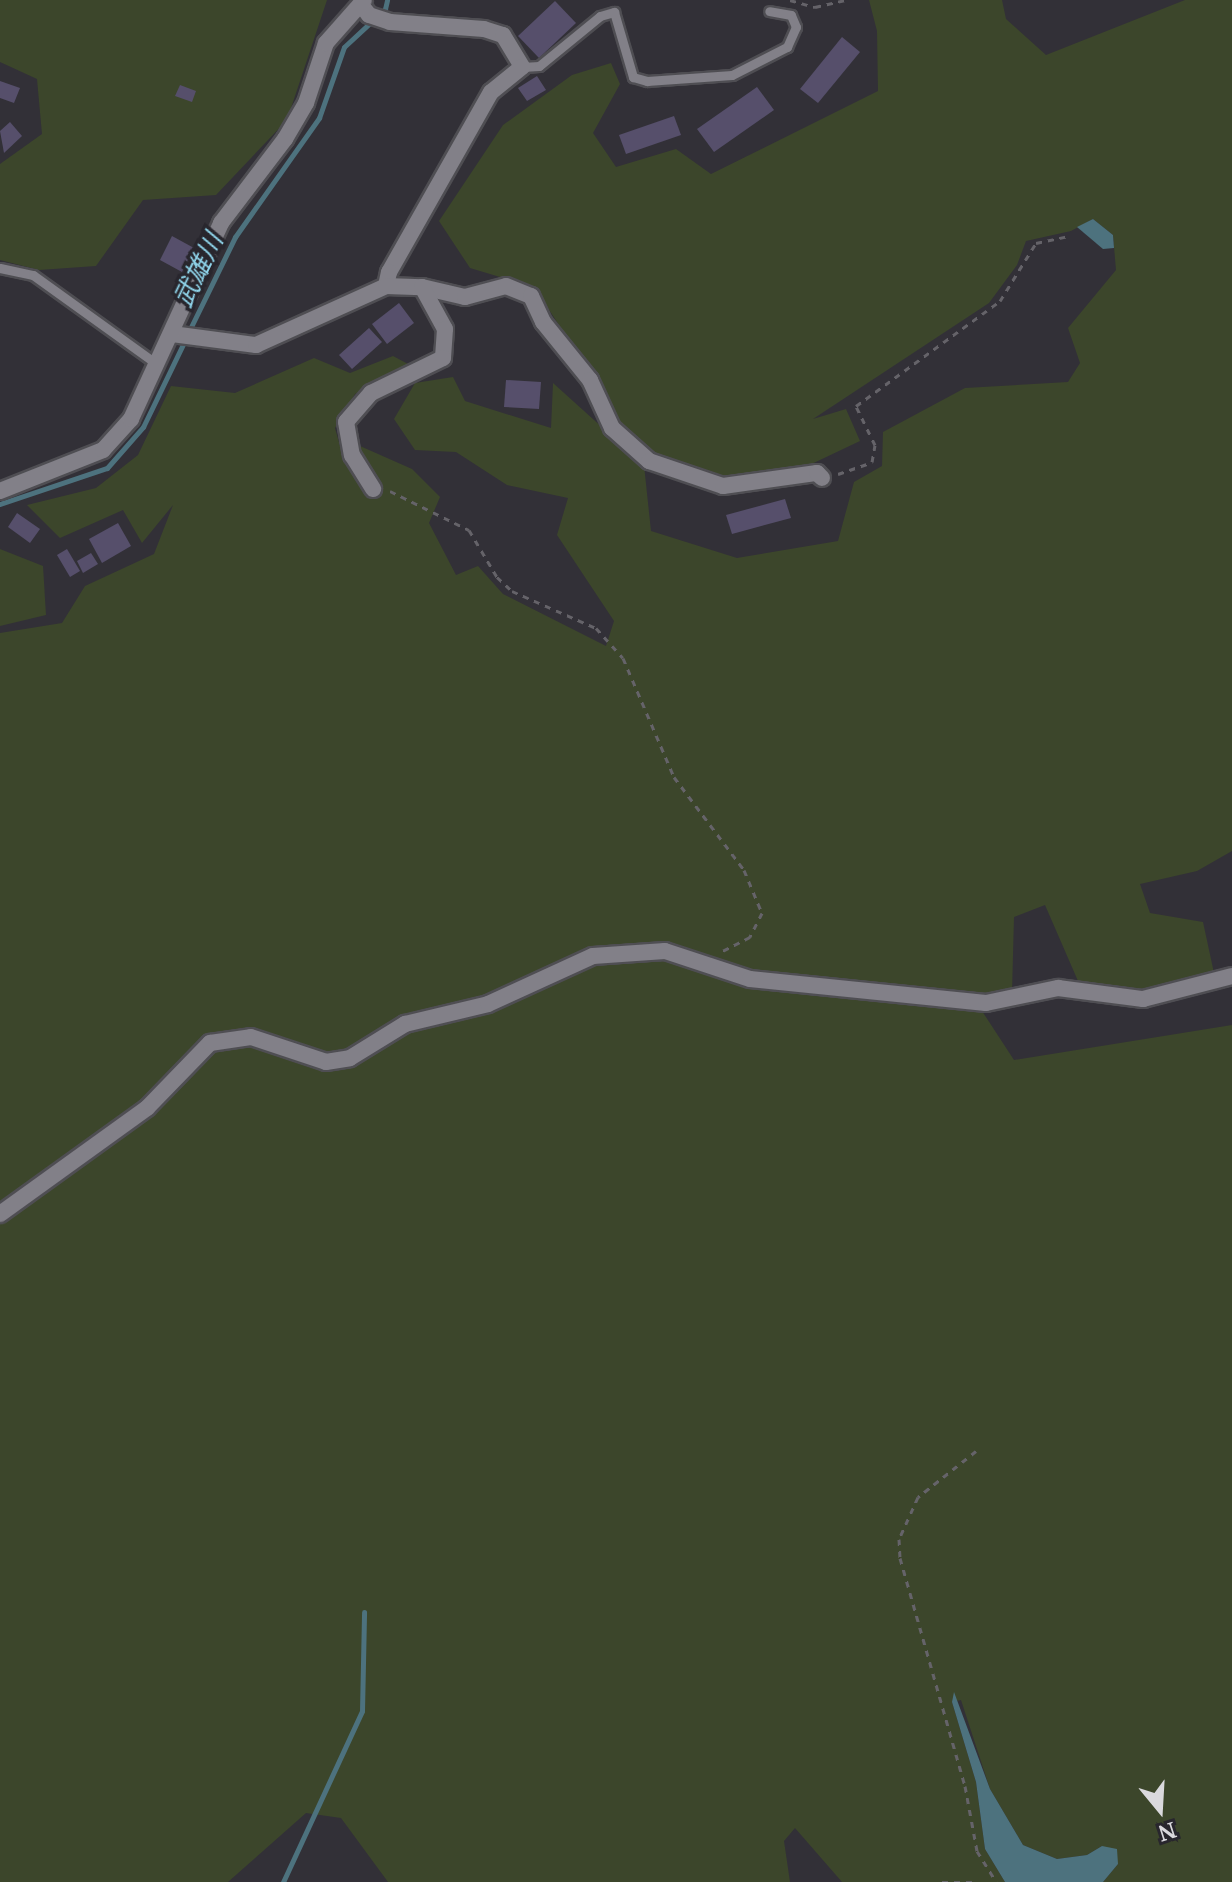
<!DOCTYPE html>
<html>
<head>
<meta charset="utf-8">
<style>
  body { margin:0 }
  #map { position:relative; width:1232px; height:1882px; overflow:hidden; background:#323037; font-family:"Noto Serif","Noto Sans JP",serif }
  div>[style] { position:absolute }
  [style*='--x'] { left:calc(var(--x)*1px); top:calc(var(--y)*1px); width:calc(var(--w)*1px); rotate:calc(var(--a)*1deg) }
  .green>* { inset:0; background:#3c462b }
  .water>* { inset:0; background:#4d727e }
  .stream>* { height:5px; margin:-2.5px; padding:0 2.5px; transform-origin:2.5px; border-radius:2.5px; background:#4d727e }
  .building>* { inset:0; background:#564f6b }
  .path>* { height:3px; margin-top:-1.5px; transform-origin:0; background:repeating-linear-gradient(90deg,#656369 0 6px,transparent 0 12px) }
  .roads { filter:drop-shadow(2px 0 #4f4e53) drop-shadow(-2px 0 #4f4e53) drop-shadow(0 2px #4f4e53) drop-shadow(0 -2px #4f4e53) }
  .service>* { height:9px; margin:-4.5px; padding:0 4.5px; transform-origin:4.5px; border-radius:4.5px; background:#828088 }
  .minor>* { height:16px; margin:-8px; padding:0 8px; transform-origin:8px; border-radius:8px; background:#828088 }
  span { translate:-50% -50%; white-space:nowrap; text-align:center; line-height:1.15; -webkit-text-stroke:7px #28262d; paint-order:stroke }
  .water-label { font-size:26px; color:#8fd4ea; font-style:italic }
  .north { position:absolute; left:1120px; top:1770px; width:80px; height:80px; -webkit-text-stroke:6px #28262d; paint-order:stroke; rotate:162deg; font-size:22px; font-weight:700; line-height:32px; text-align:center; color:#dad9dd }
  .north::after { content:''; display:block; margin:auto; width:28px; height:36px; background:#dad9dd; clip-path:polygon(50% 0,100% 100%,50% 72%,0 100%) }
</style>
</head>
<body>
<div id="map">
  <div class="green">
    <i style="clip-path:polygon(0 0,327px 0,287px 120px,216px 195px,143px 200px,96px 266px,39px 270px,0 260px,0 164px,42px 134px,37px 79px,0 62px)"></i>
    <i style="clip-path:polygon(869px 0,1002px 0,1006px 19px,1046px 55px,1185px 0,1232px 0,1232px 851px,1197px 871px,1140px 884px,1150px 913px,1203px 922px,1214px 973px,1144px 993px,1078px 981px,1045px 905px,1014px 917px,1012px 993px,982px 1011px,1014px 1060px,1232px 1025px,1232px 1882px,1103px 1882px,1118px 1864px,1102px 1846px,1087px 1855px,1057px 1859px,1023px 1845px,990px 1789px,961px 1700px,952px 1702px,976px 1782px,985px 1849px,1005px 1882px,842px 1882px,795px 1828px,784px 1841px,790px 1882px,388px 1882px,341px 1818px,306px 1813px,228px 1882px,0 1882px,0 633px,62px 623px,85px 586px,154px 554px,173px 505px,142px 543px,123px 510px,60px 538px,27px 505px,96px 488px,138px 455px,171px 386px,235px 393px,314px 358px,350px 373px,393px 356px,408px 364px,355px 394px,335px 428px,342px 453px,360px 446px,412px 469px,440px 497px,429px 523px,456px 575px,478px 566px,503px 594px,606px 646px,614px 621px,557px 535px,568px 498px,507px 485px,456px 452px,415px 450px,394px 419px,415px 383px,453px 377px,465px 401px,551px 428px,553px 383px,644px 465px,651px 531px,737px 558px,838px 541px,854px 482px,882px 466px,883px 432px,965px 388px,1068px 382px,1080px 363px,1068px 328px,1116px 270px,1113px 235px,1093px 219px,1071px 231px,1026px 241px,1017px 265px,989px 303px,813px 419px,846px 409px,860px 441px,782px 478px,722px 478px,652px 454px,619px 427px,603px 392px,534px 287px,470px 268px,439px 221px,503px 125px,572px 75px,611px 63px,620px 84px,593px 133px,616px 167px,676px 149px,711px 174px,878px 91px,877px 31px)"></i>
    <i style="clip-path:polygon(0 549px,43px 566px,46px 615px,0 626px)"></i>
  </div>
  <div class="water">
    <i style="clip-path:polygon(1093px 219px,1113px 235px,1114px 248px,1103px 249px,1077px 227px)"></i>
    <i style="clip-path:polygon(954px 1692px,990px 1789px,1023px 1845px,1057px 1859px,1087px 1855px,1102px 1846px,1117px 1849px,1118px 1864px,1103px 1882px,1005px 1882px,985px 1849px,976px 1782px,952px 1702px)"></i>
  </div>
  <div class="stream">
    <i style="--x:189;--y:331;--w:105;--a:-63.9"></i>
    <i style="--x:235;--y:237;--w:146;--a:-54.8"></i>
    <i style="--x:319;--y:118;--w:75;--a:-70.6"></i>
    <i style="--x:344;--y:47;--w:56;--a:-42.8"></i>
    <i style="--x:385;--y:9;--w:9;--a:-77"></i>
    <i style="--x:0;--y:504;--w:113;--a:-18.6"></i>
    <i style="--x:107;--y:468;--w:55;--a:-48.7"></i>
    <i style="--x:143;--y:427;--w:97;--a:-64.2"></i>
    <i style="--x:283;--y:1882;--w:188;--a:-65.2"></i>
    <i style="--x:362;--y:1711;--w:99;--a:-88.8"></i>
  </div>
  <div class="building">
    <i style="clip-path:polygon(555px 1px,576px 23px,539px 58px,518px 36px)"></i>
    <i style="clip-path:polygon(842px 37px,860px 52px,818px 103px,800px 89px)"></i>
    <i style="clip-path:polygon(537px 76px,546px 90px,527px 101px,518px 88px)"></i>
    <i style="clip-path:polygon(0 81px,20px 88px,14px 103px,0 98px)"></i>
    <i style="clip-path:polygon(180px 85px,196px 91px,192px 102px,175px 96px)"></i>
    <i style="clip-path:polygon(757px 87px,774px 110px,714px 152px,697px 129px)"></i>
    <i style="clip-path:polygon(674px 116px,681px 135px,626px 154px,619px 135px)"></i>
    <i style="clip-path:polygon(10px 122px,22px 136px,4px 153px,0 131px)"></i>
    <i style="clip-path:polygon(172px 236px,194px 248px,182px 272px,160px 260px)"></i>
    <i style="clip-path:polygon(399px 303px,414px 323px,387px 344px,372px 324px)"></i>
    <i style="clip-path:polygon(369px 328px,382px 342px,352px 369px,339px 355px)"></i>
    <i style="clip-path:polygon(506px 380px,541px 382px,539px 409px,504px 407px)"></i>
    <i style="clip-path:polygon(785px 499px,791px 518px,732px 534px,726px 515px)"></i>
    <i style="clip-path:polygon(17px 513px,40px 529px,30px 543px,8px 527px)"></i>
    <i style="clip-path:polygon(118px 523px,131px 546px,102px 563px,89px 539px)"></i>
    <i style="clip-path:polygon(67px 549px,80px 571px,70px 577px,57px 555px)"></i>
    <i style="clip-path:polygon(91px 553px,98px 564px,83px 573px,77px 561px)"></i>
  </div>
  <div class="path">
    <i style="--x:790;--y:0;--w:26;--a:16"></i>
    <i style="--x:815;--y:7;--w:32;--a:-13"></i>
    <i style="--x:838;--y:474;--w:36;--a:-19"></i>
    <i style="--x:872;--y:462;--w:17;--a:-80"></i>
    <i style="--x:875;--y:445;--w:43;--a:-116"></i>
    <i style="--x:856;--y:406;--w:178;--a:-36.1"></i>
    <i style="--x:1000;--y:301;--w:68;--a:-58.2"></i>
    <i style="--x:1036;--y:243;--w:33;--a:-12"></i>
    <i style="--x:390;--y:491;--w:88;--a:26.3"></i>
    <i style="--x:469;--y:530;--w:55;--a:59.2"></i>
    <i style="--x:497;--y:577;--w:21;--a:43"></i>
    <i style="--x:512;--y:591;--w:92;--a:23.8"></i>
    <i style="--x:596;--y:628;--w:40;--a:48"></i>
    <i style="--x:623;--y:658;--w:129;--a:66.8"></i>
    <i style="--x:674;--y:777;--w:116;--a:53"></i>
    <i style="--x:744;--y:870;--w:47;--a:67.3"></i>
    <i style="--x:762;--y:913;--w:27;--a:117"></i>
    <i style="--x:750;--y:937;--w:35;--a:153"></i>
    <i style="--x:976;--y:1451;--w:74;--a:141.6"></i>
    <i style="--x:918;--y:1497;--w:46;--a:114.3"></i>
    <i style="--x:899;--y:1539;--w:19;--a:87"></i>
    <i style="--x:900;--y:1558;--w:237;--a:74.1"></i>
    <i style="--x:965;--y:1786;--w:66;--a:79.5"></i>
    <i style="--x:977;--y:1851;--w:36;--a:58"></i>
    <i style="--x:942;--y:1882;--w:33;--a:0"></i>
  </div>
  <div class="roads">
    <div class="service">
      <i style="--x:522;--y:67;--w:17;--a:-3"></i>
      <i style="--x:539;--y:66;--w:79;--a:-39.3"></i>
      <i style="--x:600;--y:16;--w:15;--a:-16"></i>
      <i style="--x:614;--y:12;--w:68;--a:73.7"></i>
      <i style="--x:633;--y:77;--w:15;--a:16"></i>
      <i style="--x:647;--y:81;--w:85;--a:-4"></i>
      <i style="--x:732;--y:75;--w:62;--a:-27"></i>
      <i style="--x:787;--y:47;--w:22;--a:-66"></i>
      <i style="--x:796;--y:27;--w:13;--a:-113"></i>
      <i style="--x:791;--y:15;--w:22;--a:-170"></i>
      <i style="--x:0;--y:268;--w:34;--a:12"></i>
      <i style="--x:33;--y:275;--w:153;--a:35.7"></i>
    </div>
    <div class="minor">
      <i style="--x:361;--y:5;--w:13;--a:51"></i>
      <i style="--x:369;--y:15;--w:22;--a:18"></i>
      <i style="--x:390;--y:22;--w:94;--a:4.3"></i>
      <i style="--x:484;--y:29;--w:20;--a:18"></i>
      <i style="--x:503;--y:35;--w:37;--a:59"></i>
      <i style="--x:522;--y:67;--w:40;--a:141"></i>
      <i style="--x:491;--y:92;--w:207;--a:119.5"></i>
      <i style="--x:389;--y:272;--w:14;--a:102"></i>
      <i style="--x:422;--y:287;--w:44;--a:13.1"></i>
      <i style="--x:465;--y:297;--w:42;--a:-15"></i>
      <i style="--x:506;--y:286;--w:27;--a:22"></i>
      <i style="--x:531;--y:296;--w:29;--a:65"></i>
      <i style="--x:543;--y:322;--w:75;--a:51"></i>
      <i style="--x:590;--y:380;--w:53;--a:65.4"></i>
      <i style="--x:612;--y:428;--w:50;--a:41.7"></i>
      <i style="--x:649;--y:461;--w:78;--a:18.7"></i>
      <i style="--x:723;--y:486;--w:95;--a:-7.9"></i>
      <i style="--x:817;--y:473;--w:7;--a:45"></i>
      <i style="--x:172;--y:334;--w:85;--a:7.5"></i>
      <i style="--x:256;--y:345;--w:143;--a:-24.4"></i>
      <i style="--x:386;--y:286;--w:36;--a:2"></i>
      <i style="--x:422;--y:287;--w:48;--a:61.3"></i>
      <i style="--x:445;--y:329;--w:29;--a:94"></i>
      <i style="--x:443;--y:358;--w:80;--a:154.1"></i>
      <i style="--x:371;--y:393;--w:38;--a:131"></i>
      <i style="--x:346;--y:422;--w:34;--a:80"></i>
      <i style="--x:352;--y:455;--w:40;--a:58"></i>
      <i style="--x:0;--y:491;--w:111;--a:-21.7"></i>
      <i style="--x:103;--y:450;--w:42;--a:-47.9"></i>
      <i style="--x:131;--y:419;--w:216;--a:-65.3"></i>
      <i style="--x:221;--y:223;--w:106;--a:-52.7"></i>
      <i style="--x:285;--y:139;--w:42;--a:-59.7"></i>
      <i style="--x:306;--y:103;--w:63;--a:-71.6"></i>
      <i style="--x:326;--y:43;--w:57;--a:-48.5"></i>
      <i style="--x:0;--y:1214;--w:181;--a:-35.8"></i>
      <i style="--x:147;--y:1108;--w:91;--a:-45.9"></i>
      <i style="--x:210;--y:1043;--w:41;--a:-8.3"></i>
      <i style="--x:251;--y:1037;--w:79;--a:18.4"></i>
      <i style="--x:326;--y:1062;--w:24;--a:-9"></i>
      <i style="--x:350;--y:1058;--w:65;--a:-31.7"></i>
      <i style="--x:405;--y:1024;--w:85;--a:-13.5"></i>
      <i style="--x:488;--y:1004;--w:115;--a:-24.6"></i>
      <i style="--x:593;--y:956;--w:72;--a:-4"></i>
      <i style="--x:665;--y:951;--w:89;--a:18.2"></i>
      <i style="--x:750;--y:979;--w:237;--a:5.8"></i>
      <i style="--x:986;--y:1003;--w:74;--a:-11.8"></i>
      <i style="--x:1058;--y:988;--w:86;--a:7.4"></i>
      <i style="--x:1143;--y:999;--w:92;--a:-14.5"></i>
    </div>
  </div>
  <div class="water-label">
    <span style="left:198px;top:270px;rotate:-64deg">武雄川</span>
  </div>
  <div class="north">N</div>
</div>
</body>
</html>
